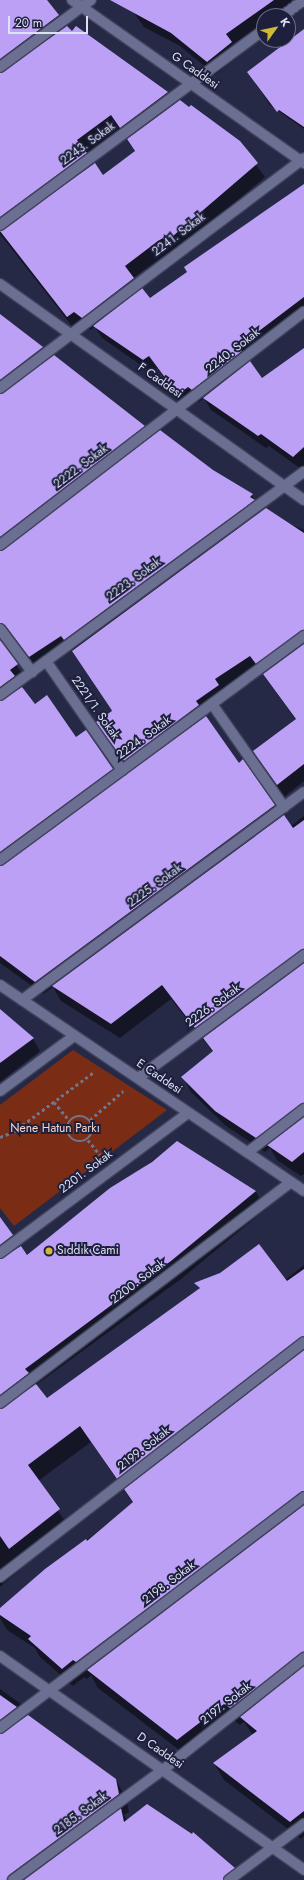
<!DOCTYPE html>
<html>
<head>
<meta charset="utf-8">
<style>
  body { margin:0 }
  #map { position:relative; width:304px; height:1880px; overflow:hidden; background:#262946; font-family:Jost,sans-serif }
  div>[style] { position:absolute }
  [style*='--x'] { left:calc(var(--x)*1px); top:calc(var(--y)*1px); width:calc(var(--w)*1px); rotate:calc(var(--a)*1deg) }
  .green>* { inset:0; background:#7a2d14 }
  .shadow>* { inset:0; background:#0007 }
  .building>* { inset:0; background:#bba0f6 }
  .path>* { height:2.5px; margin-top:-1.25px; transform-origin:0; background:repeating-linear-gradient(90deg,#71758e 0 3px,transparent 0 6px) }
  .path>.ring { margin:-1.25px; padding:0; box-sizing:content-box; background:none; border:2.5px solid #71758e; border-radius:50% }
  .roads { filter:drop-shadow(1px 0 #41435c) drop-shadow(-1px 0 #41435c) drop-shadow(0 1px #41435c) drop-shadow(0 -1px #41435c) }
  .street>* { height:10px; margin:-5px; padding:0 5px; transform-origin:5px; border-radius:5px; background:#6b7092 }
  .secondary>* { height:10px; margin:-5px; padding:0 5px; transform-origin:5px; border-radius:5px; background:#6b7092 }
  .dots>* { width:11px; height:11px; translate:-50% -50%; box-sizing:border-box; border:2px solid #1d1f3c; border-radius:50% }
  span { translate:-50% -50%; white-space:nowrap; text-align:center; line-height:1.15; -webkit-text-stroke:4px #1d1f3c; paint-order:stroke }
  .street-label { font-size:12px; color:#dde1f4 }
  .park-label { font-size:12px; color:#f6d7ce }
  .poi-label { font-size:12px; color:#dde1f4 }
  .left { translate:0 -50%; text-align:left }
  .north { position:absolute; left:256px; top:8px; width:40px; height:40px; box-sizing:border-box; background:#1d1f3c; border:1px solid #6a6d86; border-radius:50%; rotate:57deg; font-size:11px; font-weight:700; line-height:16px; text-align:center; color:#dde1f4 }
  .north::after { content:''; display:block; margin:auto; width:14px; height:18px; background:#d0b736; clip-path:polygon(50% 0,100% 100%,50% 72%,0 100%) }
  .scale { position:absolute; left:8px; top:16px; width:80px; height:18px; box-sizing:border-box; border:2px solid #dde1f4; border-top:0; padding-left:5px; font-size:12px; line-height:14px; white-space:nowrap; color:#dde1f4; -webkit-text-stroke:3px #1d1f3c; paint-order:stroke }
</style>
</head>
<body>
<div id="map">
  <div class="green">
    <i style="clip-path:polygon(73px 1050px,167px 1110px,14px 1226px,0 1208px,0 1105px)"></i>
  </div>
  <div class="shadow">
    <i style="clip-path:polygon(evenodd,0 0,46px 0,71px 33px,76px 28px,168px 93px,175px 105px,239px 142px,265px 177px,174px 254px,172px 251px,166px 254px,133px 278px,150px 300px,304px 185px,304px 314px,246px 359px,262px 379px,304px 349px,304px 466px,301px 469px,269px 446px,266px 448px,211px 410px,204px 398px,199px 402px,196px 399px,186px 407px,157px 368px,151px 372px,102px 338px,95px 327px,90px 330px,82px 325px,75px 330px,0 234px,0 0,120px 129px,135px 152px,103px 176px,87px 154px,120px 129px)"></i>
    <i style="clip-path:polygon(125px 0,304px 0,304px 7px,300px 2px,279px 16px,264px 16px,264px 26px,234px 47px,239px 56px,215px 75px,180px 46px,144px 27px)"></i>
    <i style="clip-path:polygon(304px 30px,304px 129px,270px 105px,248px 72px)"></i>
    <i style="clip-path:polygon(evenodd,3px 318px,42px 348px,49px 360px,144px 426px,151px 438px,252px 495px,261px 513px,304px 530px,304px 637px,277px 661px,279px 664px,304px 653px,304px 781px,284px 797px,254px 752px,296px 720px,259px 669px,203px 714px,238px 764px,243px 761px,281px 818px,291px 826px,304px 816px,304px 1174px,301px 1176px,277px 1160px,270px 1148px,265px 1152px,225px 1125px,191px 1092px,183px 1077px,213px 1052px,171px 999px,120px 1038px,61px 1001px,53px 987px,43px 994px,0 963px,0 863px,4px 866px,0 859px,0 321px,3px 318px,7px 635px,14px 638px,37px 670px,70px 648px,73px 652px,113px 712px,98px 722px,131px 773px,119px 781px,112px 769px,35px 705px,18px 683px,25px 678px,1px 644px,1px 639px,7px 635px)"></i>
    <i style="clip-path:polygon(0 1010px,33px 1039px,40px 1051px,0 1082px)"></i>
    <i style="clip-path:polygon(177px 1142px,256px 1192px,266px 1209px,181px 1279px,36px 1385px,46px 1399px,200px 1290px,196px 1283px,285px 1280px,304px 1265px,304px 1836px,301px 1839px,224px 1780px,214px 1763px,253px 1735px,244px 1722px,240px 1725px,234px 1720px,187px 1756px,98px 1688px,91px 1675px,87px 1679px,84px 1677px,73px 1686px,39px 1656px,35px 1648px,7px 1630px,0 1618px,0 1609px,133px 1503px,91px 1442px,38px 1481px,69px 1527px,0 1587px,0 1218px,27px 1256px)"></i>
    <i style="clip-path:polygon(0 1689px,21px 1704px,28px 1716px,116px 1780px,126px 1798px,129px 1812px,124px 1815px,127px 1821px,234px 1868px,240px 1880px,0 1880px)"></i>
  </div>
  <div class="building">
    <i style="clip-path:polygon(0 0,47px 0,59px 15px,0 59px)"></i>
    <i style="clip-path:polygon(110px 0,274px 0,226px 34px,232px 42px,207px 62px,171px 33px)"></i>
    <i style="clip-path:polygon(67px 26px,72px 31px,76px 26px,168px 92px,120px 128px,111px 115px,77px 140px,87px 153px,0 217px,0 73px)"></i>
    <i style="clip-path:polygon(304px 29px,304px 127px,279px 110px,277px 112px,247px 72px)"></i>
    <i style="clip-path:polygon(180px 100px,189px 107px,191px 105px,240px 141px,258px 163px,166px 242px,163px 238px,158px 241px,125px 266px,134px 278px,82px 318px,74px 312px,67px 317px,0 231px,95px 163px,103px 175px,135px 151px,127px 139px)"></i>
    <i style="clip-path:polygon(304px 184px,304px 297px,239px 346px,242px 351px,192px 390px,188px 387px,178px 395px,149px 356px,143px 360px,93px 326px,142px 288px,150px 298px,187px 272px,184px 267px)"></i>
    <i style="clip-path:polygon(0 314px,43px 347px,0 380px)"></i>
    <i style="clip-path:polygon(304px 348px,304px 447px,293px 457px,261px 434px,258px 436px,203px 398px,250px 361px,262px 378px)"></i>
    <i style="clip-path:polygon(54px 355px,145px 426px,0 537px,0 394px)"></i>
    <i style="clip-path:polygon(160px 430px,213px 470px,253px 494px,250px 497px,255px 500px,64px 640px,61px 636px,29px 657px,5px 625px,0 623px,0 551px)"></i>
    <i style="clip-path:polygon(266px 508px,304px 533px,304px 630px,256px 664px,250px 656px,215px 679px,219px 685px,196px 701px,199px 705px,124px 761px,96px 722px,112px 711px,111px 709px,72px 651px)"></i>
    <i style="clip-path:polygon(0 640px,18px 664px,10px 670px,15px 676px,0 687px)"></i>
    <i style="clip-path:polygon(304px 644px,304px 764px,277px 785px,253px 751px,296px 719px,263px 674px)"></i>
    <i style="clip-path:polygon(22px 687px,35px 704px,47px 695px,76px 737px,86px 730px,113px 769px,0 852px,0 701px)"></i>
    <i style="clip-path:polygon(206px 716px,239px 763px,243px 759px,275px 805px,35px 982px,0 956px,0 866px)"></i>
    <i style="clip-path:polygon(284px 815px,293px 828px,304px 820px,304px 949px,195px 1028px,162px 985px,111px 1024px,52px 986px)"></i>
    <i style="clip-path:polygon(304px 963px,304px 1103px,256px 1138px,215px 1111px,181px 1077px,213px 1051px,203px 1038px)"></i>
    <i style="clip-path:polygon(0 1009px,34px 1038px,0 1063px)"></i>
    <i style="clip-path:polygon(304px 1117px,304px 1152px,292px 1162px,267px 1145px)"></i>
    <i style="clip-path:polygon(177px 1141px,256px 1191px,171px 1261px,25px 1369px,29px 1373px,0 1395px,0 1259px,21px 1246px,27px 1255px,110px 1188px,152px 1162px)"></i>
    <i style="clip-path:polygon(0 1217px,13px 1235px,0 1245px)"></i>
    <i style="clip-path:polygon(259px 1244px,287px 1281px,304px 1269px,304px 1336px,117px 1479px,80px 1426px,28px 1465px,60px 1509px,9px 1549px,0 1536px,0 1409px,36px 1384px,47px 1398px,200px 1288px,194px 1283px,220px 1273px)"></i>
    <i style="clip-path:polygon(304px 1350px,304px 1491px,76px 1662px,73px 1660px,62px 1669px,28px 1639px,31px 1636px,0 1615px,0 1608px,45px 1569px,86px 1539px,87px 1541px,133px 1502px,124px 1489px)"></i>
    <i style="clip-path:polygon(304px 1505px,304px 1652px,230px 1708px,224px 1704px,177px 1740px,87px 1670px)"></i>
    <i style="clip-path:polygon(304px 1666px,304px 1811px,290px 1822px,213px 1763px,257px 1731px,240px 1717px)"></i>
    <i style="clip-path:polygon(0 1695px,17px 1707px,0 1720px)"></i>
    <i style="clip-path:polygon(28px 1715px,116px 1779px,119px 1794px,9px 1875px,7px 1880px,0 1880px,0 1734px)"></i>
    <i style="clip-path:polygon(147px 1804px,192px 1834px,193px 1832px,235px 1868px,223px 1880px,24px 1880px,121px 1808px,124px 1822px)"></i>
  </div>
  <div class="path">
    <i style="--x:54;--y:1102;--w:25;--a:50"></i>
    <i class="ring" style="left:67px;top:1116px;width:23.5px;height:23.5px"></i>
    <i style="--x:90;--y:1120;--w:44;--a:-41.3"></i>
    <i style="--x:0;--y:1137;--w:14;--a:-21"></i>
    <i style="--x:13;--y:1132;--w:102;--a:-36.6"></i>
    <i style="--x:88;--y:1140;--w:19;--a:51"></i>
  </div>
  <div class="roads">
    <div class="street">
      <i style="--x:282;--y:16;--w:27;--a:-36"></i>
      <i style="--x:0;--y:67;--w:113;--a:-36.4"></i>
      <i style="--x:0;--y:225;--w:328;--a:-36.5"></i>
      <i style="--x:0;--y:388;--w:381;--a:-37.1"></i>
      <i style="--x:0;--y:545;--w:383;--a:-37.5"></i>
      <i style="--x:0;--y:629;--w:54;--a:53.3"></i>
      <i style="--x:46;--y:661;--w:133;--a:55.1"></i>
      <i style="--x:0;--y:695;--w:377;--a:-36.3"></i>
      <i style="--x:212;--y:704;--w:126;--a:55"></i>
      <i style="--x:0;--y:860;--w:378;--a:-36.4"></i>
      <i style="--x:0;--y:985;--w:367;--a:34.1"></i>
      <i style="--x:22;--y:1000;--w:350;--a:-36.4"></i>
      <i style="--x:138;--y:1078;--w:207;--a:-36.5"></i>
      <i style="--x:0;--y:1091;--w:92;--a:-36.6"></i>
      <i style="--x:248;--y:1152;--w:71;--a:-37.5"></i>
      <i style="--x:0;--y:1253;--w:234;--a:-36.7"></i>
      <i style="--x:0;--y:1403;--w:365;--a:-37.2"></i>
      <i style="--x:0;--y:1577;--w:384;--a:-37.7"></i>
      <i style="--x:0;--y:1728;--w:382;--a:-37.2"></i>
      <i style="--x:13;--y:1880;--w:187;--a:-36.3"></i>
      <i style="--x:164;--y:1769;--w:179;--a:-38.4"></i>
      <i style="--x:229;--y:1880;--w:94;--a:-36.7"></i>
    </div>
    <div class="secondary">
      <i style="--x:72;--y:0;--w:284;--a:35.1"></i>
      <i style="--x:0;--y:284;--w:373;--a:35.4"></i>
      <i style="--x:0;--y:1656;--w:372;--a:35.1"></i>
    </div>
  </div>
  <div class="dots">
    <i style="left:49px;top:1251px;background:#d0b736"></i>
  </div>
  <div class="street-label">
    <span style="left:195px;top:71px;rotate:35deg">G Caddesi</span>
    <span style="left:88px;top:144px;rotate:-36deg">2243. Sokak</span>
    <span style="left:179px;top:235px;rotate:-37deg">2241. Sokak</span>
    <span style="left:233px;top:351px;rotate:-38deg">2240. Sokak</span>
    <span style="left:160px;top:381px;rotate:35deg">F Caddesi</span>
    <span style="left:81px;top:467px;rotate:-37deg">2222. Sokak</span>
    <span style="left:134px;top:580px;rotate:-36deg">2223. Sokak</span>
    <span style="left:95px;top:708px;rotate:55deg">2221/1. Sokak</span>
    <span style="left:144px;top:738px;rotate:-36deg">2224. Sokak</span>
    <span style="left:155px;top:886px;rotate:-36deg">2225. Sokak</span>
    <span style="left:213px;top:1006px;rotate:-36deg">2226. Sokak</span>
    <span style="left:159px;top:1077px;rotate:34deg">E Caddesi</span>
    <span style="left:86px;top:1172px;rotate:-37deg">2201. Sokak</span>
    <span style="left:138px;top:1282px;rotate:-37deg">2200. Sokak</span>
    <span style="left:144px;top:1449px;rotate:-38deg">2199. Sokak</span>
    <span style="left:169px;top:1583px;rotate:-37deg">2198. Sokak</span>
    <span style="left:226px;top:1704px;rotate:-38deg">2197. Sokak</span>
    <span style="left:160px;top:1751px;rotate:35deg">D Caddesi</span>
    <span style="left:81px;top:1814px;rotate:-36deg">2185. Sokak</span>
  </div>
  <div class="park-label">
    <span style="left:55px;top:1129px">Nene Hatun Parkı</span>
  </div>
  <div class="poi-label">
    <span class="left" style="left:57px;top:1251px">Sıddık Cami</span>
  </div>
  <div class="north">K</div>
  <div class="scale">20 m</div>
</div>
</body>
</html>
